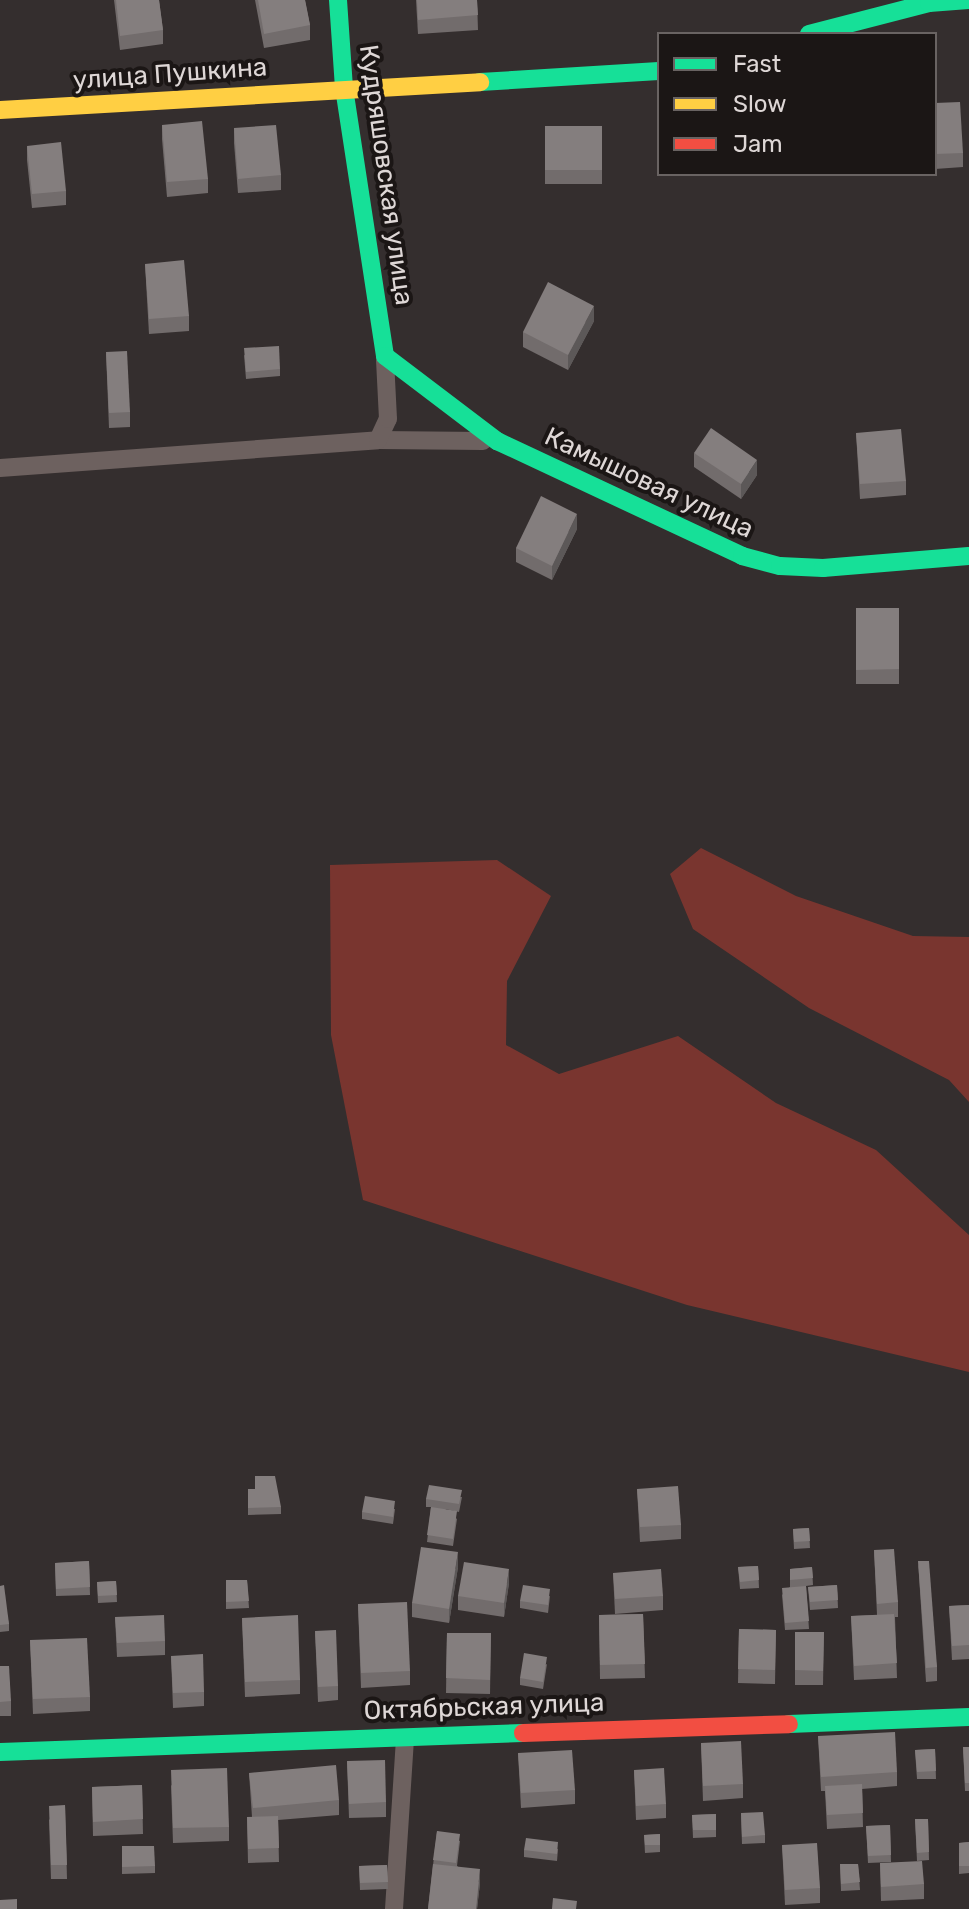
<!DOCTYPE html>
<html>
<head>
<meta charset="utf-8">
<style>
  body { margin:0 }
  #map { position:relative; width:969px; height:1909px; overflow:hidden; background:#342e2e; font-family:Rubik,sans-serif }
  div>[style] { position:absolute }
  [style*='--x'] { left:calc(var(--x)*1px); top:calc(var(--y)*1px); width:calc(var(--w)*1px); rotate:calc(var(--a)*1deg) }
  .green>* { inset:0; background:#79352f }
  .lane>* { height:18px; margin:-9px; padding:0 9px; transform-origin:9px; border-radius:9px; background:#6d615f }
  .fast>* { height:18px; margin:-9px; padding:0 9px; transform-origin:9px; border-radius:9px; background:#16e098 }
  .slow>* { height:18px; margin:-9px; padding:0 9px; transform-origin:9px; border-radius:9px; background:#ffcf43 }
  .jam>* { height:18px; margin:-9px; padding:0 9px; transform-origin:9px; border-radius:9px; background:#f24e42 }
  .wall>* { inset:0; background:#726c6c }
  .shaded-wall>* { inset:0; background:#5c5858 }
  .building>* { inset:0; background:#847e7e }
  span { translate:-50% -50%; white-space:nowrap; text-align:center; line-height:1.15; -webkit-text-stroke:8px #1b1615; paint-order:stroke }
  .street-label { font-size:26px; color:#ded7d6 }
  .legend { position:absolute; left:657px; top:32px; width:280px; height:144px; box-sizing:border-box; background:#1b1615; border:2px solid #696362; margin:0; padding:10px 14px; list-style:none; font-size:24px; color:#ded7d6 }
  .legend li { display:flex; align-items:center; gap:16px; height:40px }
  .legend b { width:40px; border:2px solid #696362 }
</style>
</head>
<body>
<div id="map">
  <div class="green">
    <i style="clip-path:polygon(701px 848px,796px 896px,913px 936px,969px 937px,969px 1102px,949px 1080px,809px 1008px,693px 929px,670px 874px)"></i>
    <i style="clip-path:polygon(497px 860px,551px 896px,507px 981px,506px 1045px,559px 1074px,678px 1036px,776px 1103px,876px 1150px,969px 1235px,969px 1372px,687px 1305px,363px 1200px,331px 1035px,330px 865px)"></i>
  </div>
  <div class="lane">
    <i style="--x:378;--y:440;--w:105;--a:0.5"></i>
    <i style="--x:0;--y:468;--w:379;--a:-4.2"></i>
    <i style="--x:378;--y:440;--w:23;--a:-65"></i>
    <i style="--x:388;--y:419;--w:59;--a:-92.9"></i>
    <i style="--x:394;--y:1909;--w:171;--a:-86.3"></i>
  </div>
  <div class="fast">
    <i style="--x:338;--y:0;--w:88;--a:86.1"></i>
    <i style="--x:344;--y:88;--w:271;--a:81.3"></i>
    <i style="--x:385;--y:356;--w:141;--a:37.2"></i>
    <i style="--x:497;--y:441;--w:271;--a:25.1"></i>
    <i style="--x:742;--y:556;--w:39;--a:15"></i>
    <i style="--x:780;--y:566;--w:43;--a:2.7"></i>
    <i style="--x:823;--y:568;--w:146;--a:-4.7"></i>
    <i style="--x:809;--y:34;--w:124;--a:-14.5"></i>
    <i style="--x:929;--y:3;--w:40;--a:-4.3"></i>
    <i style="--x:480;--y:82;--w:179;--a:-3.5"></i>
    <i style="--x:789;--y:1724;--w:180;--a:-2.2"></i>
    <i style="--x:0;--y:1752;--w:523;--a:-2.08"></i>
  </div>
  <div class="slow">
    <i style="--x:0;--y:110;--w:481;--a:-3.3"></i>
  </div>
  <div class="jam">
    <i style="--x:523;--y:1733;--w:266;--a:-1.9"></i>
  </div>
  <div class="wall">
    <i style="clip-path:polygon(114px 0,159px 0,163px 30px,163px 44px,120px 50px)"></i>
    <i style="clip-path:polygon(255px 0,305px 0,310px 25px,310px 40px,264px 48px)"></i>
    <i style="clip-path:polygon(416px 0,477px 0,478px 30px,418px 34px)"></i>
    <i style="clip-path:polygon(935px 103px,963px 153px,963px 167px,935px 169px)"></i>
    <i style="clip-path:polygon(162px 125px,208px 179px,208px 193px,167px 197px,162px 139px)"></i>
    <i style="clip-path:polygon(545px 126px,602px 126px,602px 184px,545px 184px)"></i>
    <i style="clip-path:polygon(234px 128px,281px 175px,281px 190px,238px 193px,234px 143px)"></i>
    <i style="clip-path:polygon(27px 146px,66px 191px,66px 205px,32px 208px,27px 160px)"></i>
    <i style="clip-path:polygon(145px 264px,189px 316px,189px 331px,149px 334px)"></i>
    <i style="clip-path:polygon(594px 321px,568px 370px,523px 347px,523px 332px)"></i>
    <i style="clip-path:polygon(106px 352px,130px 412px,130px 427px,109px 428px)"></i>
    <i style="clip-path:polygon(244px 355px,280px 369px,280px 376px,246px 379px)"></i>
    <i style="clip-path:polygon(856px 433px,906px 481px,906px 495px,860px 499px)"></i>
    <i style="clip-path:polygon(694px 453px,757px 475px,741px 499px,694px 467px)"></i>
    <i style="clip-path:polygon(577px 529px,552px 580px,516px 562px,516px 548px)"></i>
    <i style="clip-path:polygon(856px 608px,899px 608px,899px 684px,856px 684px)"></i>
    <i style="clip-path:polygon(248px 1489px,255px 1489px,281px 1507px,281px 1514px,248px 1515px)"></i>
    <i style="clip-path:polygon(637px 1489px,681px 1525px,681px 1539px,640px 1542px)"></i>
    <i style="clip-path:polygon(462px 1497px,459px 1512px,445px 1509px,457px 1519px,453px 1546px,427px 1542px,431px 1507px,426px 1507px,426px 1499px)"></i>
    <i style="clip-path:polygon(395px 1509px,393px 1524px,362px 1519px,362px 1512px)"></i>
    <i style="clip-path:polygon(809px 1528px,810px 1548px,794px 1549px,793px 1529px)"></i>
    <i style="clip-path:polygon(874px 1550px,898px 1602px,898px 1617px,895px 1617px,897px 1678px,854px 1680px,851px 1616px,877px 1615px)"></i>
    <i style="clip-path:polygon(89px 1561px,90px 1595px,56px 1596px,55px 1563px)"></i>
    <i style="clip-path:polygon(918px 1561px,937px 1667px,937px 1681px,926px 1682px)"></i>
    <i style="clip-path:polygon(758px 1566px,759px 1588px,740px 1589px,738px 1567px)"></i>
    <i style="clip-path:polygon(458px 1567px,449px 1623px,412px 1617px,412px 1603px)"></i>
    <i style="clip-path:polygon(812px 1567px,813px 1585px,806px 1586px,809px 1629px,785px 1630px,782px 1595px,790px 1587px,790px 1569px)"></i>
    <i style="clip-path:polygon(613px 1573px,663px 1596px,663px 1610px,615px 1614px)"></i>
    <i style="clip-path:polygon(226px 1580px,247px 1580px,249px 1608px,226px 1609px)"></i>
    <i style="clip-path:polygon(116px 1581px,117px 1602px,98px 1603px,97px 1582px)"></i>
    <i style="clip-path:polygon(509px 1583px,504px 1617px,458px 1610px,458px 1596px)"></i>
    <i style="clip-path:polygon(837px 1585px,838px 1608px,810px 1610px,808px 1587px)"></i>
    <i style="clip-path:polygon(0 1586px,9px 1624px,9px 1631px,0 1632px)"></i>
    <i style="clip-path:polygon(550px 1596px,548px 1613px,520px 1608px,520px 1601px)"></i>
    <i style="clip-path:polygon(358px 1604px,410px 1671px,410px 1685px,361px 1688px)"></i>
    <i style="clip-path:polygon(969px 1605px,969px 1659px,952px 1660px,949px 1606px)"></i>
    <i style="clip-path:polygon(643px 1614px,645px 1678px,600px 1679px,599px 1615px)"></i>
    <i style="clip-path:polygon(115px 1617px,165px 1641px,165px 1655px,117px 1657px)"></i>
    <i style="clip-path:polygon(242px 1618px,300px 1680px,300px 1694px,245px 1697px)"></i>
    <i style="clip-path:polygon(739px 1629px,776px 1630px,775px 1684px,738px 1683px)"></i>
    <i style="clip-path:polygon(315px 1631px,338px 1686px,338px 1700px,318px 1702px)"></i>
    <i style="clip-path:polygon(795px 1632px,824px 1632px,823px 1685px,795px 1685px)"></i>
    <i style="clip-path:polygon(447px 1633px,491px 1633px,490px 1694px,446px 1693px)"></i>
    <i style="clip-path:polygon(30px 1640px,90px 1697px,90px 1711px,33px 1714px)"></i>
    <i style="clip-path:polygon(171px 1656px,204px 1692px,204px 1706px,173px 1708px)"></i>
    <i style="clip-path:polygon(547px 1664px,543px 1689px,520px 1685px,520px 1678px)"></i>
    <i style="clip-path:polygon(0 1666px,11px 1701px,11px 1716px,0 1716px)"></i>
    <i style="clip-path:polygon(818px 1736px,897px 1772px,897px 1786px,862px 1789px,863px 1827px,827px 1829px,825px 1791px,821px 1791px)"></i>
    <i style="clip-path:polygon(701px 1743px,743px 1784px,743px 1798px,703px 1801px)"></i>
    <i style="clip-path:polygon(963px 1747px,969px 1747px,969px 1791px,965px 1791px)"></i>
    <i style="clip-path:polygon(935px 1749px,936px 1779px,917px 1779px,915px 1750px)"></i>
    <i style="clip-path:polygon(518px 1753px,575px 1790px,575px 1804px,521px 1808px)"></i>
    <i style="clip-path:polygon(347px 1761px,386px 1802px,386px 1817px,349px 1818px)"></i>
    <i style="clip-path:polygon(634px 1770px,666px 1804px,666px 1818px,636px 1820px)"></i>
    <i style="clip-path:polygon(249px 1773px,339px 1800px,339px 1815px,278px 1820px,279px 1862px,248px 1863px,247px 1817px,252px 1817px)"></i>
    <i style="clip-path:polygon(142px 1785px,143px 1834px,93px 1836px,92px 1787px)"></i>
    <i style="clip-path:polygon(171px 1785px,229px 1827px,229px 1841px,173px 1843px)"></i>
    <i style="clip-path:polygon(65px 1805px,67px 1879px,51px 1879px,49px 1820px)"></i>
    <i style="clip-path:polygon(741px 1813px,765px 1835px,765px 1843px,742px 1844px)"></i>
    <i style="clip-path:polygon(716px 1814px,716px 1837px,693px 1838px,692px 1815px)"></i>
    <i style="clip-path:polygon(915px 1819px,928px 1819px,929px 1860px,917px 1861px)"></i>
    <i style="clip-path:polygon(890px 1825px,891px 1862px,868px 1863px,866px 1826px)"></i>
    <i style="clip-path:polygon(437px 1831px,460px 1841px,457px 1866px,480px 1883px,477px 1909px,428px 1909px)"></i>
    <i style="clip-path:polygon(660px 1834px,660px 1852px,645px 1853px,644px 1835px)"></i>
    <i style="clip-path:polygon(969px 1842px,969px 1873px,959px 1874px,959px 1843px)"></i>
    <i style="clip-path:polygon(782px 1845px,820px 1888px,820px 1903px,785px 1905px)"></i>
    <i style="clip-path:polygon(122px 1846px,155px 1866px,155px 1873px,122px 1874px)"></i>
    <i style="clip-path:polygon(558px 1849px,557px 1861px,524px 1857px,524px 1850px)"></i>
    <i style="clip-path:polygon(880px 1863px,924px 1884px,924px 1899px,881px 1901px)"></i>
    <i style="clip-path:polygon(840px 1864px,858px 1864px,860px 1890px,841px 1891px)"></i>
    <i style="clip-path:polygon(387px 1865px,388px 1889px,360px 1890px,359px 1866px)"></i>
  </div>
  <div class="shaded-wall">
    <i style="clip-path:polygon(594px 306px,594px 321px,568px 370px,568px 355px)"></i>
    <i style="clip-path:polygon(757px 460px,757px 475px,741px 499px,741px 484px)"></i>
    <i style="clip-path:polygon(577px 514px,577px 529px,552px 580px,552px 566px)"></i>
    <i style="clip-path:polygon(458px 1552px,458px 1567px,449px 1623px,449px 1609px)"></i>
    <i style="clip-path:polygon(509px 1569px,509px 1583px,504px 1617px,504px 1603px)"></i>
    <i style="clip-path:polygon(480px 1869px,480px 1883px,477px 1909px,476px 1909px)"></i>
  </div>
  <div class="building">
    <i style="clip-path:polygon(116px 0,159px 0,163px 30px,120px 36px)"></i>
    <i style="clip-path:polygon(258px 0,305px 0,310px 25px,264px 34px)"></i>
    <i style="clip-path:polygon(417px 0,477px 0,478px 15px,418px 20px)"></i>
    <i style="clip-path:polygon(960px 102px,963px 153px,935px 154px,935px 103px)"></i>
    <i style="clip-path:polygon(202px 121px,208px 179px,167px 182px,162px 125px)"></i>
    <i style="clip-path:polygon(276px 125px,281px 175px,238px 179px,234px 128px)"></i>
    <i style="clip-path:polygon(545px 126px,602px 126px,602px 170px,545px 170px)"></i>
    <i style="clip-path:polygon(61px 142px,66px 191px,32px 194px,27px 146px)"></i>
    <i style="clip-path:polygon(184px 260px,189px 316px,149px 319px,145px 264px)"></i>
    <i style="clip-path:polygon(548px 282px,594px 306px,568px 355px,523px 332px)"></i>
    <i style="clip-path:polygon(279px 346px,280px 369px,246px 372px,244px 348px)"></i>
    <i style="clip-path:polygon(127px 351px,130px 412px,109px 413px,106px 352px)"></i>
    <i style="clip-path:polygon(711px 428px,757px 460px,741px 484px,694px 453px)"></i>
    <i style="clip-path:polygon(901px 429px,906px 481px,860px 484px,856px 433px)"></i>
    <i style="clip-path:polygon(541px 496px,577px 514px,552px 566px,516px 548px)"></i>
    <i style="clip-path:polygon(856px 608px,899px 608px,899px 669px,856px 670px)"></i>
    <i style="clip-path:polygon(255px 1476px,275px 1476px,281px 1507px,248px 1508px,248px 1489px,255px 1489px)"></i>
    <i style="clip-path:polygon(429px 1485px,462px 1490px,459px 1504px,426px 1499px)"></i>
    <i style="clip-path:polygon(678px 1486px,681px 1525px,640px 1527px,637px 1489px)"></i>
    <i style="clip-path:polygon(365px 1496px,395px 1501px,393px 1517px,362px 1512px)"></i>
    <i style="clip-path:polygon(431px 1507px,457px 1511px,453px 1539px,427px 1535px)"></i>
    <i style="clip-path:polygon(809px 1528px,810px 1541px,794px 1542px,793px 1529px)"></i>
    <i style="clip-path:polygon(421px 1547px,458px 1552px,449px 1609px,412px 1603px)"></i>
    <i style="clip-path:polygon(894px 1549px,898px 1602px,877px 1604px,874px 1550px)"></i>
    <i style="clip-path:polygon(89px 1561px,90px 1587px,56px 1589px,55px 1563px)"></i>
    <i style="clip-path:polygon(918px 1561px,929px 1561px,937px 1667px,926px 1668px)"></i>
    <i style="clip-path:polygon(464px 1562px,509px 1569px,504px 1603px,458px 1596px)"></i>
    <i style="clip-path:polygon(758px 1566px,759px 1580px,740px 1582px,738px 1567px)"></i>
    <i style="clip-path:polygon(812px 1567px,813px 1578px,790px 1580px,790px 1569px)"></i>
    <i style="clip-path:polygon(661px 1569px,663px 1596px,615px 1599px,613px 1573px)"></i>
    <i style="clip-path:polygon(226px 1580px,247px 1580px,249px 1601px,226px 1602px)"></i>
    <i style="clip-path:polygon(116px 1581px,117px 1595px,98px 1596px,97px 1582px)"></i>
    <i style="clip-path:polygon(4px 1585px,9px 1624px,0 1625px,0 1586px)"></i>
    <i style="clip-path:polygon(523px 1585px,550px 1589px,548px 1605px,520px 1601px)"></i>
    <i style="clip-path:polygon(837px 1585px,838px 1600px,810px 1602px,808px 1587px)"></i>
    <i style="clip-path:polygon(806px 1586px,809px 1621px,785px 1623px,782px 1588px)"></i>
    <i style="clip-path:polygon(407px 1602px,410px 1671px,361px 1673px,358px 1604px)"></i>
    <i style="clip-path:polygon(969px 1605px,969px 1645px,952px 1646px,949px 1606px)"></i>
    <i style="clip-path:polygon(643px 1614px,645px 1664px,600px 1665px,599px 1615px)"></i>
    <i style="clip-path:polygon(894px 1614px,897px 1663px,854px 1666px,851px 1616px)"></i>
    <i style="clip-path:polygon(164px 1615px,165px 1641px,117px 1643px,115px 1617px)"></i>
    <i style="clip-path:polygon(298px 1615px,300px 1680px,245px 1682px,242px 1618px)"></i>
    <i style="clip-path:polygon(739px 1629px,776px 1630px,775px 1670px,738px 1669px)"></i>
    <i style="clip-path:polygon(336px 1630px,338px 1686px,318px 1687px,315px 1631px)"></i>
    <i style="clip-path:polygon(795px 1632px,824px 1632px,823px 1671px,795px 1670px)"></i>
    <i style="clip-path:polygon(447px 1633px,491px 1633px,490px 1680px,446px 1678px)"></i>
    <i style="clip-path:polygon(87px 1638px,90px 1697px,33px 1699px,30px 1640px)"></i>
    <i style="clip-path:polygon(524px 1653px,547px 1657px,543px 1682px,520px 1678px)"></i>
    <i style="clip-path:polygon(203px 1654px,204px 1692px,173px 1693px,171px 1656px)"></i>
    <i style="clip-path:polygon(0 1666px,9px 1666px,11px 1701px,0 1702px)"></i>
    <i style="clip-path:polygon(895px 1732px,897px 1772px,821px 1777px,818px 1736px)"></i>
    <i style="clip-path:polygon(741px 1741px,743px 1784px,703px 1786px,701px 1743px)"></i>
    <i style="clip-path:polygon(963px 1747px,969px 1747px,969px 1783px,965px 1783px)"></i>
    <i style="clip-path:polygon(935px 1749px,936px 1771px,917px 1772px,915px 1750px)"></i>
    <i style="clip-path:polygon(572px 1750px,575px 1790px,521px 1793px,518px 1753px)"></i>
    <i style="clip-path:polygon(385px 1760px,386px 1802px,349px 1804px,347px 1761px)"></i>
    <i style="clip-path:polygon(336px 1765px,339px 1800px,253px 1808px,249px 1773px)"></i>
    <i style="clip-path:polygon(227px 1768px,229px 1827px,173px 1828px,171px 1770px)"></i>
    <i style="clip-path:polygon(664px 1768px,666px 1804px,636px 1806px,634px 1770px)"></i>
    <i style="clip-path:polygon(862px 1784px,863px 1813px,827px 1815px,825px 1786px)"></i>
    <i style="clip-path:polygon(142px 1785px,143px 1819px,93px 1822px,92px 1787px)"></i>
    <i style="clip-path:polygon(65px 1805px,67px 1865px,51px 1865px,49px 1806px)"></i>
    <i style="clip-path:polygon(763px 1812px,765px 1835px,742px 1837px,741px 1813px)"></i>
    <i style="clip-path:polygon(716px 1814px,716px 1830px,693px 1830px,692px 1815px)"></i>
    <i style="clip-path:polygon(278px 1816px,279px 1848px,248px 1849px,247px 1817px)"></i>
    <i style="clip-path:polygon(915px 1819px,928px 1819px,929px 1852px,917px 1853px)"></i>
    <i style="clip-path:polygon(890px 1825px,891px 1855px,868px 1856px,866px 1826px)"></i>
    <i style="clip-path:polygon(437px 1831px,460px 1834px,456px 1863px,433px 1860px)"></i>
    <i style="clip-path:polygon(660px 1834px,660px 1845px,645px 1845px,644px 1835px)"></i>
    <i style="clip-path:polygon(526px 1838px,558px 1842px,557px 1854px,524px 1850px)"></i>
    <i style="clip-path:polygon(969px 1842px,969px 1866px,959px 1866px,959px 1843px)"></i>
    <i style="clip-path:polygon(817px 1843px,820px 1888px,785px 1890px,782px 1845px)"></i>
    <i style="clip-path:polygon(122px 1846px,154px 1846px,155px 1866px,122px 1867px)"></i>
    <i style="clip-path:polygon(922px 1861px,924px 1884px,881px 1887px,880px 1863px)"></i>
    <i style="clip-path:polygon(433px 1864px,480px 1869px,476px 1909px,428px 1909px)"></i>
    <i style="clip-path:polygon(840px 1864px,858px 1864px,860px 1882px,841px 1884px)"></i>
    <i style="clip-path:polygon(387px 1865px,388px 1882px,360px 1883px,359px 1866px)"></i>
    <i style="clip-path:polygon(553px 1898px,577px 1901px,576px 1909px,552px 1909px)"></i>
    <i style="clip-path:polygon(17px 1899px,17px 1909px,0 1909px,0 1900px)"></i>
  </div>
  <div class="street-label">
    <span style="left:170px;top:74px;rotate:-4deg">улица Пушкина</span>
    <span style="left:386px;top:175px;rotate:82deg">Кудряшовская улица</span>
    <span style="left:649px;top:483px;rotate:25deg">Камышовая улица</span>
    <span style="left:484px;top:1707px;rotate:-2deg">Октябрьская улица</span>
  </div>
  <ul class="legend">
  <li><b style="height:10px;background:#16e098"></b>Fast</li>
  <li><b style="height:10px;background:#ffcf43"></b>Slow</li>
  <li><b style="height:10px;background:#f24e42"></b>Jam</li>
  </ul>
</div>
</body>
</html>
